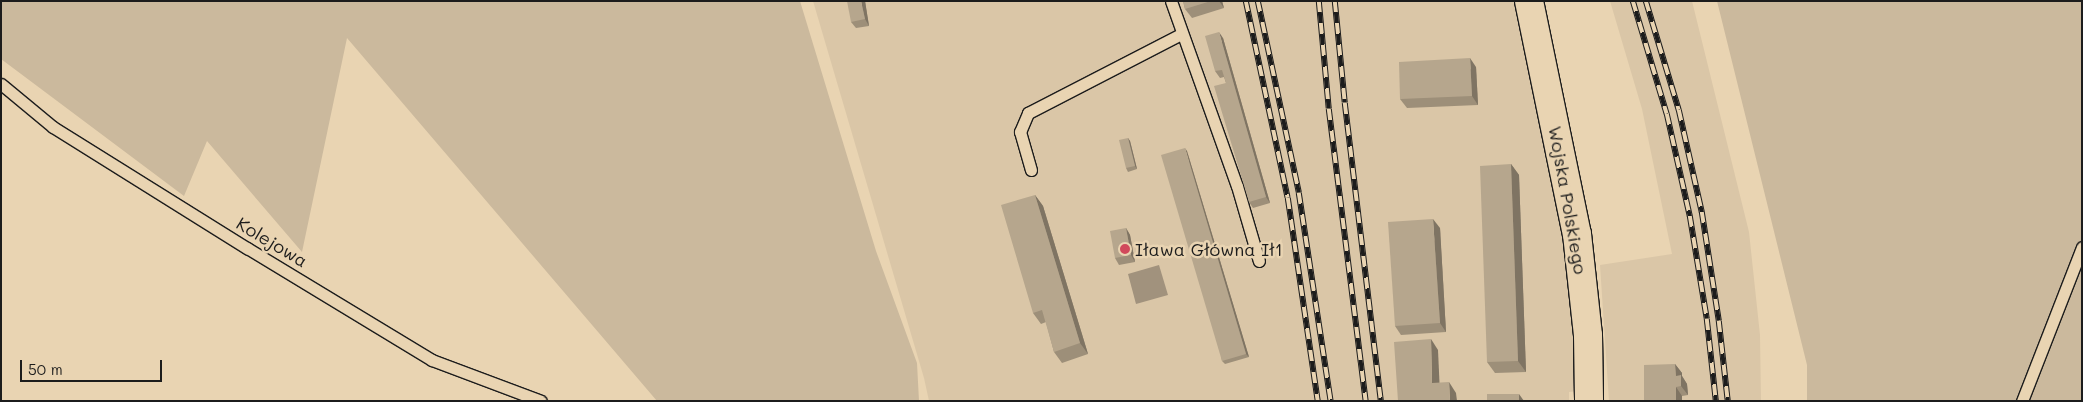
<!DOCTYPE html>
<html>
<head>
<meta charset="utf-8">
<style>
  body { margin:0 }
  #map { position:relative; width:2083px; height:402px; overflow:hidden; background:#e9d4b2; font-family:Mali,sans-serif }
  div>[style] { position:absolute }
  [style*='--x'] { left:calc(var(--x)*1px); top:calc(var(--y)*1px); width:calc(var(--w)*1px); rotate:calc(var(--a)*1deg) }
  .built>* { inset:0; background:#dac6a7 }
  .green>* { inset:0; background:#cbb99d }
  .water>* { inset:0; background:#a1927d }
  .roads { filter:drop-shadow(1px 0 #1c1c1c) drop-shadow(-1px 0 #1c1c1c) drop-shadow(0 1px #1c1c1c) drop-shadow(0 -1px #1c1c1c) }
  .service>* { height:11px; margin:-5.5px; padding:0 5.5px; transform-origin:5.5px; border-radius:5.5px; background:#e9d4b2 }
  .tertiary>* { height:28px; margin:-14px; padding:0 14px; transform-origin:14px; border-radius:14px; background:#e9d4b2 }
  .rail>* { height:5.5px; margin-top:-2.75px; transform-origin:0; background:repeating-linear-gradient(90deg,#e9d4b2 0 11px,#1c1c1c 0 22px); box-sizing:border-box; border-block:1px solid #1c1c1c }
  .wall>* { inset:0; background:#9d8f79 }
  .shaded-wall>* { inset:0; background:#7f7463 }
  .building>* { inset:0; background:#b6a68d }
  .dots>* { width:14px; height:14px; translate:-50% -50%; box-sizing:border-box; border:2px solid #e9d4b2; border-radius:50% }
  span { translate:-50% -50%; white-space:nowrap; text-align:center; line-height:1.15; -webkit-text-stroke:5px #e9d4b2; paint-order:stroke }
  .street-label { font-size:18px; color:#1c1c1c }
  .poi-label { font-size:18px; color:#1c1c1c }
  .left { translate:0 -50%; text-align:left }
  .frame { position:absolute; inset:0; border:2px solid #1c1c1c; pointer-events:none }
  .scale { position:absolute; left:20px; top:360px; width:142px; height:22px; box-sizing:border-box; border:2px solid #1c1c1c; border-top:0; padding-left:6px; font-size:15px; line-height:18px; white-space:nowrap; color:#1c1c1c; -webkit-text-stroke:4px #e9d4b2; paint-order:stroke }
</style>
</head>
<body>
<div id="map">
  <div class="built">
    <i style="clip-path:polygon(813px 1px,1517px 1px,1559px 188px,1575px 307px,1578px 391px,1569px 392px,1569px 401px,929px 401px,924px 378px)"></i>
    <i style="clip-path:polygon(1610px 1px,1692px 1px,1749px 232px,1760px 335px,1761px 401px,1609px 401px,1600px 265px,1672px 254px,1642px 109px)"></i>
  </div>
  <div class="green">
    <i style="clip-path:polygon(1px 1px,800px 1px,876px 251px,917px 363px,919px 401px,657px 401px,347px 38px,302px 252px,207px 141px,184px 196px,1px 59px)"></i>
    <i style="clip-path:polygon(1717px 1px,2082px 1px,2082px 401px,1807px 401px,1807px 365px)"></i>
  </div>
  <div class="water">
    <i style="clip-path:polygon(1159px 265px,1168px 295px,1136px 304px,1128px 274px)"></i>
  </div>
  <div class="roads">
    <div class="service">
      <i style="--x:1171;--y:1;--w:196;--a:70.4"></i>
      <i style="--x:1237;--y:186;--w:78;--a:73.7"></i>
      <i style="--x:1;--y:84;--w:67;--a:39.6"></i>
      <i style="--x:53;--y:127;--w:229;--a:32"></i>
      <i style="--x:247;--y:248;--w:216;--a:31.2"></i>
      <i style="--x:432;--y:360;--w:116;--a:20.6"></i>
      <i style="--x:1031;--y:170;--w:40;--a:-106"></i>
      <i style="--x:1020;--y:132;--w:21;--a:-67"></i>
      <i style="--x:1028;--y:113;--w:172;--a:-27.3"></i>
      <i style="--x:2022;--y:401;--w:165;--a:-68.7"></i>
    </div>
    <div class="tertiary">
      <i style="--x:1529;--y:1;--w:238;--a:78.4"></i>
      <i style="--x:1577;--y:234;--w:102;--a:83.8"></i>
      <i style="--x:1588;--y:335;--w:66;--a:89.1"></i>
    </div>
  </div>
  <div class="rail">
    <i style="--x:1246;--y:1;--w:201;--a:78"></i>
    <i style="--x:1288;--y:198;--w:205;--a:81.6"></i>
    <i style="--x:1258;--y:1;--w:196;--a:77.9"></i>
    <i style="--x:1299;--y:193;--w:210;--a:81.3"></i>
    <i style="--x:1319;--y:1;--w:108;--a:84.7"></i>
    <i style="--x:1329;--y:109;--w:294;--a:82.8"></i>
    <i style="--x:1335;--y:1;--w:102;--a:84.4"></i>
    <i style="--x:1345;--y:103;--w:300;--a:83.1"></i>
    <i style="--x:1633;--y:1;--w:118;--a:73.3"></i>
    <i style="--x:1667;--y:114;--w:105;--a:77.3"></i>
    <i style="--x:1690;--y:216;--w:104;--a:80.6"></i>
    <i style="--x:1707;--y:319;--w:82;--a:83.7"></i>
    <i style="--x:1646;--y:1;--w:114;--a:73.2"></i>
    <i style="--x:1679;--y:110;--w:105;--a:77.3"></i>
    <i style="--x:1702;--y:212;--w:110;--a:81.1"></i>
    <i style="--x:1719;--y:321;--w:81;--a:83.6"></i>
  </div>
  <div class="wall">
    <i style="clip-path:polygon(865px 1px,869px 26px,856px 28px,851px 22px)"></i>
    <i style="clip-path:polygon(1183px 1px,1222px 1px,1224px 8px,1192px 18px,1185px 9px)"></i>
    <i style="clip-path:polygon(1223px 38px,1270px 203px,1253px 208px,1249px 202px,1226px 83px,1224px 77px,1220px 78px,1215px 71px)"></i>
    <i style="clip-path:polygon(1476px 67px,1478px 105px,1407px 108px,1400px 99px)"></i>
    <i style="clip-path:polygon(1128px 138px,1130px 141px,1137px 169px,1128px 172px,1126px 168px)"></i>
    <i style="clip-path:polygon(1187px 151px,1249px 357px,1225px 364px,1222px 361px)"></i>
    <i style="clip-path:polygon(1511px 164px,1519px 175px,1526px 372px,1495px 373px,1487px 362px)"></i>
    <i style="clip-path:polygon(1035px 195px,1043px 206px,1088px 354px,1062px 363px,1054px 352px,1046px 322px,1041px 324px,1033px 313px)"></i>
    <i style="clip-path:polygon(1126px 228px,1130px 235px,1135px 262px,1119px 265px,1115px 258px)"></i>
    <i style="clip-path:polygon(1440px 228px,1446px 332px,1401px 335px,1395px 326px)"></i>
    <i style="clip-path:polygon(1675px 364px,1682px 373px,1682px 376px,1687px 384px,1688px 395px,1682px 396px,1682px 401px,1644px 401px)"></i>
  </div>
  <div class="shaded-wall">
    <i style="clip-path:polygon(861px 1px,865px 1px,869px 26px,865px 19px)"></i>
    <i style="clip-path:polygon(1219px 1px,1222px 1px,1224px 8px)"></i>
    <i style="clip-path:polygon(1219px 32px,1223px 38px,1270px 203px,1266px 197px)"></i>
    <i style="clip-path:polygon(1470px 58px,1476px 67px,1478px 105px,1472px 96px)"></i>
    <i style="clip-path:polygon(1128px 138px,1130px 141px,1137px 169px,1135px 166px)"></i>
    <i style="clip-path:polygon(1185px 148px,1187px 151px,1249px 357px,1246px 354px)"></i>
    <i style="clip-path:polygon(1511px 164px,1519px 175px,1526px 372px,1518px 361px)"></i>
    <i style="clip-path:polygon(1035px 195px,1043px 206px,1088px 354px,1080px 343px)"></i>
    <i style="clip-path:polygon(1433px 219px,1440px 228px,1446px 332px,1440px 323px)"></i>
    <i style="clip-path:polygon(1126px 228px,1130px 235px,1135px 262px,1131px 255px)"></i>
    <i style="clip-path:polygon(1431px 339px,1438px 350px,1440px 394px,1432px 383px)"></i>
    <i style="clip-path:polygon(1675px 364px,1682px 373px,1682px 376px,1687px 384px,1688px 395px,1681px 386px,1676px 376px)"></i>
    <i style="clip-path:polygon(1449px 382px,1456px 393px,1457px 401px,1450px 401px)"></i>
    <i style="clip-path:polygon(1676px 387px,1682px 396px,1682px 401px,1676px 401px)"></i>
    <i style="clip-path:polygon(1519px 394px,1524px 401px,1519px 401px)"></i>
  </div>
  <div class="building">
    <i style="clip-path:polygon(847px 1px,861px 1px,865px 19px,851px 22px)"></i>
    <i style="clip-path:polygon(1183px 1px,1211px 1px,1185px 9px)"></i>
    <i style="clip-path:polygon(1219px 32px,1266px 197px,1249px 202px,1214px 86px,1226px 83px,1222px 70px,1215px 71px,1205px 36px)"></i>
    <i style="clip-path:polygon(1470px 58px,1472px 96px,1400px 99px,1399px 62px)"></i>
    <i style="clip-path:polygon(1128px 138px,1135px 166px,1126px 168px,1119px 140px)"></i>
    <i style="clip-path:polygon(1185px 148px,1246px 354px,1222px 361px,1161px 155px)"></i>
    <i style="clip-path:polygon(1511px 164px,1518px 361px,1487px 362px,1480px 166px)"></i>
    <i style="clip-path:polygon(1035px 195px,1080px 343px,1054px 352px,1042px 310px,1033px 313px,1001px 205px)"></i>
    <i style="clip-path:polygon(1433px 219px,1440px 323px,1395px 326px,1388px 222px)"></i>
    <i style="clip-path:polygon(1126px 228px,1131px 255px,1115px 258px,1110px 231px)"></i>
    <i style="clip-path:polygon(1431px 339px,1432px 383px,1449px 382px,1450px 401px,1398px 401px,1394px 342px)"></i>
    <i style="clip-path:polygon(1675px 364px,1676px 376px,1681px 375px,1681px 386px,1676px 387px,1676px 401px,1644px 401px,1644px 365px)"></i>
    <i style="clip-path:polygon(1487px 394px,1519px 394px,1519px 401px,1487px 401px)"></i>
  </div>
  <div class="dots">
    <i style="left:1125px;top:249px;background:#d1495b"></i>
  </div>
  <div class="street-label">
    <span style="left:1568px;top:200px;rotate:80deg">Wojska Polskiego</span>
    <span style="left:272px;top:242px;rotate:31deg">Kolejowa</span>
  </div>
  <div class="poi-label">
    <span class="left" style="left:1135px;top:249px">Iława Główna Ił1</span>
  </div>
  <div class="frame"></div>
  <div class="scale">50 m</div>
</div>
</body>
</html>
